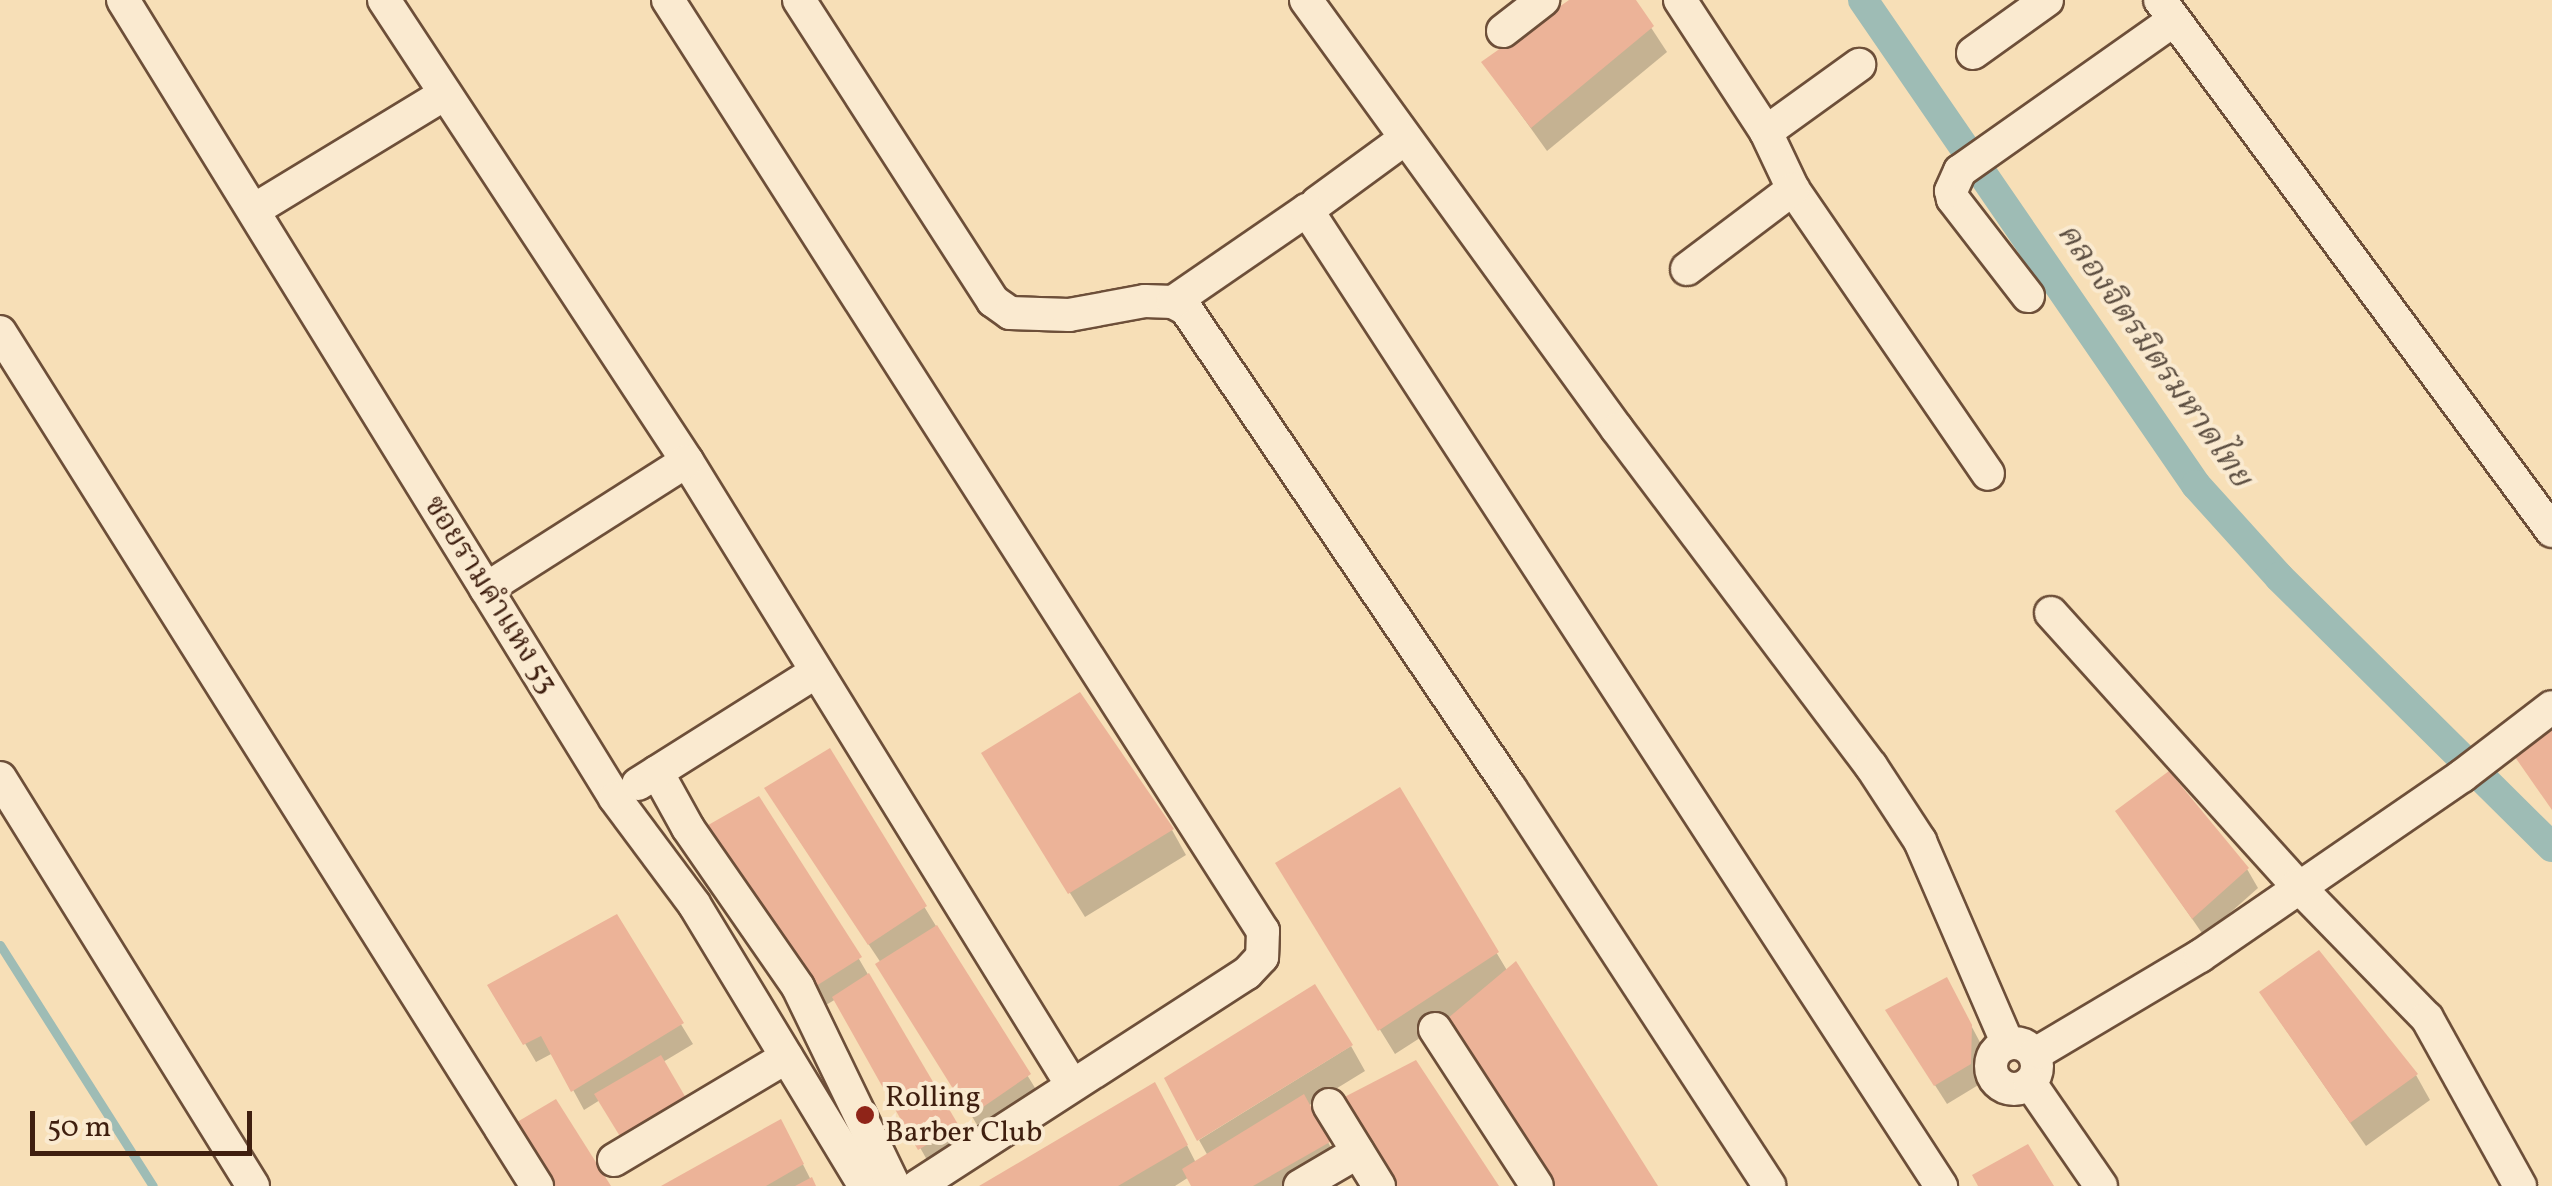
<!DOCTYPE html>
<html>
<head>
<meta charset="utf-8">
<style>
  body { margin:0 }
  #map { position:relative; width:2552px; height:1186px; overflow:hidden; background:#f7dfb7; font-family:Vollkorn,"Noto Serif Thai",serif }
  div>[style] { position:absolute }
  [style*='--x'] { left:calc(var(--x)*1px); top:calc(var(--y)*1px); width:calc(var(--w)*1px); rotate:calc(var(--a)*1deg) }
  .shadow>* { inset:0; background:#0003 }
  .stream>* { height:9px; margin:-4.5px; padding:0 4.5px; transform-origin:4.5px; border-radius:4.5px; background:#9ebcb5 }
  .canal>* { height:30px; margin:-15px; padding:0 15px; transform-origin:15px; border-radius:15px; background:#9ebcb5 }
  .building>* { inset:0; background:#ecb398 }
  .roads { filter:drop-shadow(2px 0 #6d4f39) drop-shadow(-2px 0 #6d4f39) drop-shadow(0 2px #6d4f39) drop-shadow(0 -2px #6d4f39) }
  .street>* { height:32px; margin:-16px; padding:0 16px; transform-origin:16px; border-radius:16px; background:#faead0 }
  .street>.ring { margin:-16px; padding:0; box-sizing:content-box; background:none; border:32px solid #faead0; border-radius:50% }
  .dots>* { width:28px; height:28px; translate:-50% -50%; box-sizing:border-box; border:5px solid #faead0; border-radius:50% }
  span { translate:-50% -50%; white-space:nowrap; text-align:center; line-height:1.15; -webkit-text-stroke:8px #faead0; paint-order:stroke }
  .street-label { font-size:30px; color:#3f1f0f }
  .poi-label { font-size:30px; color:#3f1f0f }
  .left { translate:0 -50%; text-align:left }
  .water-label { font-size:32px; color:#5c4e41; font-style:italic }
  .scale { position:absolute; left:30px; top:1111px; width:222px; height:45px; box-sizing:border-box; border:5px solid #3f1f0f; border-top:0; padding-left:12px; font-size:30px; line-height:35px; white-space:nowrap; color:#3f1f0f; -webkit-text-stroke:8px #faead0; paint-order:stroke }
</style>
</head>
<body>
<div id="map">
  <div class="shadow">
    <i style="clip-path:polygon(1574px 0,1633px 0,1667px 52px,1547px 151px,1484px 63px)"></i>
    <i style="clip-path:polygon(829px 751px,1043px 1101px,986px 1140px,881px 963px,782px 814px)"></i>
    <i style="clip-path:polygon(998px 778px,1172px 830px,1186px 855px,1085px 917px)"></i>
    <i style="clip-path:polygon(1399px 790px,1508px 972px,1655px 1186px,1437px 1027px,1395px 1054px,1293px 889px)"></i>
    <i style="clip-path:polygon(758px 800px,859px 959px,968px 1146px,931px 1167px,836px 999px,826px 1005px,717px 848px)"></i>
    <i style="clip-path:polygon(2118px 812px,2247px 869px,2258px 888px,2204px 936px)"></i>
    <i style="clip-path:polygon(616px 918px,693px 1044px,663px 1062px,691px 1111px,600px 1100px,584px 1110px,553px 1053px,536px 1062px,491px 986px)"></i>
    <i style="clip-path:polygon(1957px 999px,1982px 1046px,1980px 1084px,1947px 1104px,1899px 1029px)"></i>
    <i style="clip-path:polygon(2277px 1017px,2416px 1075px,2430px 1100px,2366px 1146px)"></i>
    <i style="clip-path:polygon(1351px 1046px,1365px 1071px,1308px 1106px,1339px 1162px,1296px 1186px,1194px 1186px,1189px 1177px,1175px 1186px,987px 1186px,1169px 1110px,1196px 1163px,1208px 1156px,1199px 1140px)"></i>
    <i style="clip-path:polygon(791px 1141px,814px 1186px,667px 1186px)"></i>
  </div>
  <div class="stream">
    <i style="--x:0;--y:945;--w:285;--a:57.6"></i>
  </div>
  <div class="canal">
    <i style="--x:1863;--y:0;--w:588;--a:55.53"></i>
    <i style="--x:2196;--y:485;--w:124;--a:47.9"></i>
    <i style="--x:2279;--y:577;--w:384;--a:44.7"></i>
  </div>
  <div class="building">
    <i style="clip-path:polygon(1569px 0,1636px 0,1654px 26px,1531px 128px,1481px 62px)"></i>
    <i style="clip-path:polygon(1080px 692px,1174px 829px,1068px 894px,981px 753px)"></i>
    <i style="clip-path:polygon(2552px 730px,2552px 810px,2515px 757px)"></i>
    <i style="clip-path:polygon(830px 748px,927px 906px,868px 945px,764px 788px)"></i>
    <i style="clip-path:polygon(2169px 771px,2249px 868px,2192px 919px,2115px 811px)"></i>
    <i style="clip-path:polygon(1400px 787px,1499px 952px,1378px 1031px,1275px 863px)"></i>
    <i style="clip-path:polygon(759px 796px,862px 957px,813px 988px,703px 828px)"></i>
    <i style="clip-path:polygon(617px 914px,684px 1023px,571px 1092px,541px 1036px,523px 1045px,487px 985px)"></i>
    <i style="clip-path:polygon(937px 925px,1031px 1074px,970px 1116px,875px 964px)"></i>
    <i style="clip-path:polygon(2319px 950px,2418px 1074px,2350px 1123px,2259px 992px)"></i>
    <i style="clip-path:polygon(1516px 961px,1658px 1186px,1537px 1186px,1435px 1029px)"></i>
    <i style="clip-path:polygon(869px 973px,959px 1126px,918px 1150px,832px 997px)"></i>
    <i style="clip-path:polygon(1947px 977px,1972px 1025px,1971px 1064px,1934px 1086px,1885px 1010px)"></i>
    <i style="clip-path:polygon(1315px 984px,1353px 1045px,1197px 1141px,1164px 1078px)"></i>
    <i style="clip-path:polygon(661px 1055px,686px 1098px,621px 1138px,594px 1094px)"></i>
    <i style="clip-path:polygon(1416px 1060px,1499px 1186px,1383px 1186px,1329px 1105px)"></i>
    <i style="clip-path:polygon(1155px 1082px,1188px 1145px,1118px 1186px,979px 1186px)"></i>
    <i style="clip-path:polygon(1304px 1094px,1330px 1142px,1253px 1186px,1191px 1186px,1182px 1169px)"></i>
    <i style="clip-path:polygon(556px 1099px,611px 1186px,550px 1186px,512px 1125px)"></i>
    <i style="clip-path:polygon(781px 1119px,804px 1164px,766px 1186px,661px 1186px)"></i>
    <i style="clip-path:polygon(2028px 1144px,2054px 1186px,1978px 1186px,1972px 1175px)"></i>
    <i style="clip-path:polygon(812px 1177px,816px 1186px,795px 1186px)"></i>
  </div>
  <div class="roads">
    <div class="street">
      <i style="--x:123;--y:0;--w:937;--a:58.34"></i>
      <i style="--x:615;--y:798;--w:132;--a:53.3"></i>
      <i style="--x:694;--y:904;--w:330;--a:58.8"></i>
      <i style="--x:384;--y:0;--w:552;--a:56.68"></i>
      <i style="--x:687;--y:461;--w:733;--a:58.33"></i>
      <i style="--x:668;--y:0;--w:1105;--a:57.42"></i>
      <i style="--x:1263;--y:931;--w:26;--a:92"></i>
      <i style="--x:1262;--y:957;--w:22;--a:133"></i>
      <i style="--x:1247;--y:973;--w:392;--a:147.1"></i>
      <i style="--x:799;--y:0;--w:358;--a:57.2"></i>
      <i style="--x:993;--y:301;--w:21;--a:35"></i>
      <i style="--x:1010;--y:313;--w:59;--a:1.9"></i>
      <i style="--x:1069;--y:315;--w:77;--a:-10.4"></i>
      <i style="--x:1145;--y:301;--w:28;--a:2"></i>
      <i style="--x:1173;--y:302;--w:15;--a:28"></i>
      <i style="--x:1186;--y:309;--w:578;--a:55.93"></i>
      <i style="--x:1510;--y:788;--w:475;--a:56.9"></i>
      <i style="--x:1306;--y:0;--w:530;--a:54.06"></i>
      <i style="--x:1617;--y:429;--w:422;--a:53"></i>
      <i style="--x:1871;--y:766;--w:90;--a:56.8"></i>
      <i style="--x:1920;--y:841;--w:221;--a:66.6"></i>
      <i style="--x:1680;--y:0;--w:158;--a:56.9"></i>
      <i style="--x:1766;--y:132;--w:63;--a:64.7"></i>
      <i style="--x:1793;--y:189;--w:345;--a:55.6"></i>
      <i style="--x:2160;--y:0;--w:660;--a:53.56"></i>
      <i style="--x:1503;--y:31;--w:51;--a:-37.8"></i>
      <i style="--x:1973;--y:53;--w:91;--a:-35.6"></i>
      <i style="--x:1766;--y:132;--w:115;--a:-35.8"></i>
      <i style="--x:1317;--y:203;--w:107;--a:-36.2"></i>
      <i style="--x:254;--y:210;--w:223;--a:-31.3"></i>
      <i style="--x:1687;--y:269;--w:133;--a:-37"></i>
      <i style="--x:2028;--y:296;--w:123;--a:-127.7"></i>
      <i style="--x:1953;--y:199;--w:8;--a:-104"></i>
      <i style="--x:1951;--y:191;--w:22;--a:-66"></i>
      <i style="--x:1960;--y:171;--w:262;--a:-35.2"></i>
      <i style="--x:1173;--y:302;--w:163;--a:-34.5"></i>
      <i style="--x:1307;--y:210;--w:1164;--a:56.99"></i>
      <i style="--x:0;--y:332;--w:1009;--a:57.84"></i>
      <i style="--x:486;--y:589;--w:238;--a:-32.5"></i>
      <i style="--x:2051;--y:613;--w:367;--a:47.9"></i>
      <i style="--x:2297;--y:885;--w:186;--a:45.7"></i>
      <i style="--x:2427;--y:1018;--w:192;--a:61"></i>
      <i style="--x:657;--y:772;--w:64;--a:61"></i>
      <i style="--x:688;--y:828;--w:193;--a:55.3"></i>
      <i style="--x:798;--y:987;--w:221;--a:64.2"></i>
      <i style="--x:0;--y:778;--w:480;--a:58.2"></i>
      <i style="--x:638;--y:784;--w:210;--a:-32.2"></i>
      <i style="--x:1435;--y:1029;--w:187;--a:57"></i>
      <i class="ring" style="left:1991px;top:1043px;width:14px;height:14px"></i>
      <i style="--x:2035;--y:1054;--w:192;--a:-30.7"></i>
      <i style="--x:2200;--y:956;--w:318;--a:-34.5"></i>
      <i style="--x:2462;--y:776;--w:113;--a:-37.5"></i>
      <i style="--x:2030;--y:1083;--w:125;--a:55.4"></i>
      <i style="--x:1329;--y:1105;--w:95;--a:58.3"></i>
      <i style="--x:614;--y:1160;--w:201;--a:-30.8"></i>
      <i style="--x:1300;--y:1186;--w:67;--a:-30.4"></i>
    </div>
  </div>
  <div class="dots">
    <i style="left:865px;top:1115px;background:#8f2418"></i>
  </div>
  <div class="street-label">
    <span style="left:490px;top:595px;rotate:58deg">ซอยรามคำแหง 53</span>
  </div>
  <div class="poi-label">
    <span class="left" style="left:885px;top:1115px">Rolling<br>Barber Club</span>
  </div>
  <div class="water-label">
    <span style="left:2153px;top:356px;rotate:55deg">คลองจิตรมิตรมหาดไทย</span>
  </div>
  <div class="scale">50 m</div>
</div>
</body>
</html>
